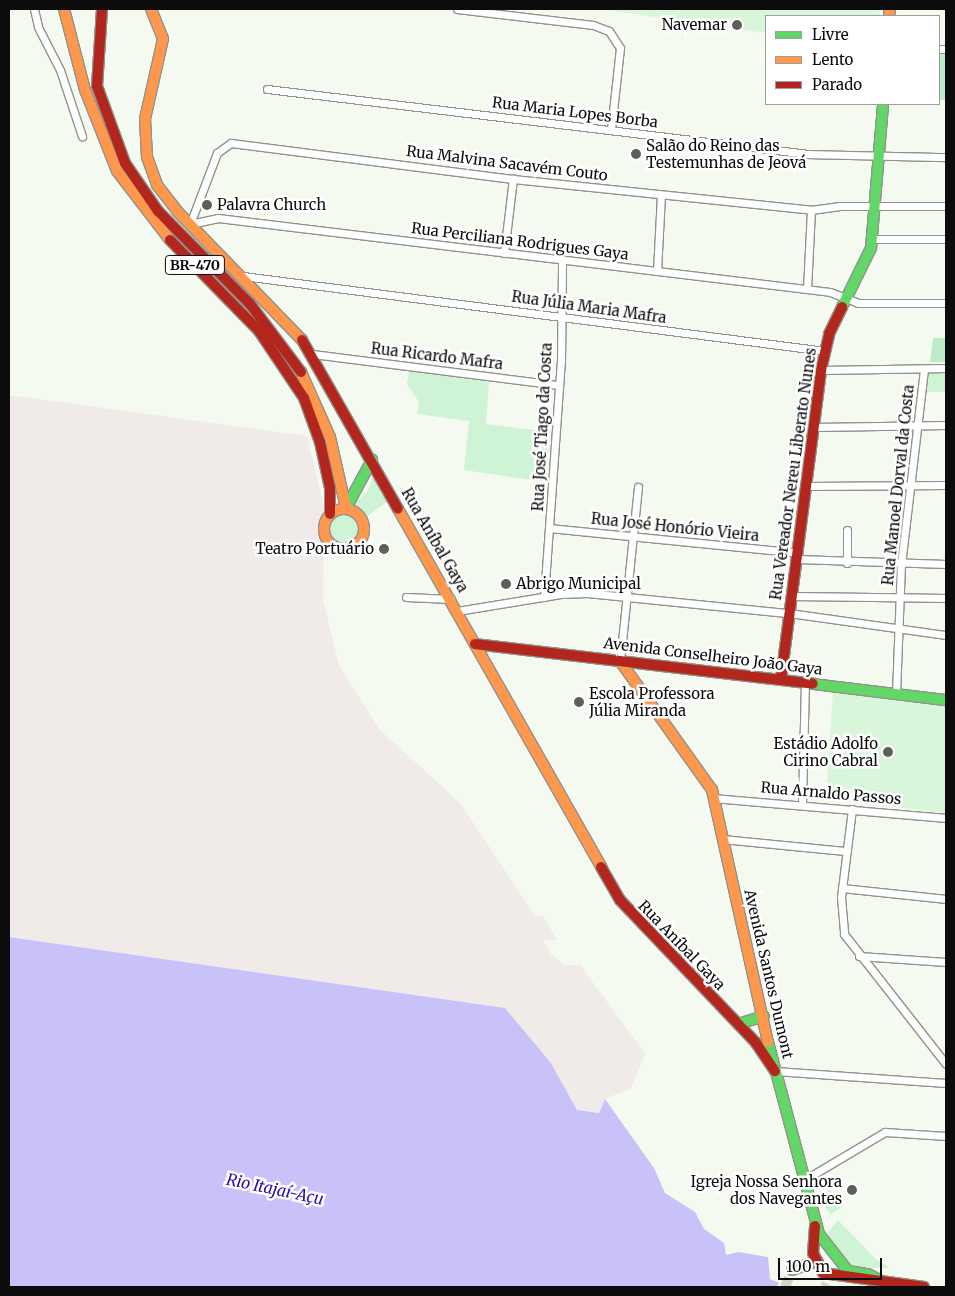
<!DOCTYPE html>
<html>
<head>
<meta charset="utf-8">
<style>
  body { margin:0 }
  #map { position:relative; width:955px; height:1296px; overflow:hidden; background:#f4faef; font-family:Merriweather,serif }
  div>[style] { position:absolute }
  [style*='--x'] { left:calc(var(--x)*1px); top:calc(var(--y)*1px); width:calc(var(--w)*1px); rotate:calc(var(--a)*1deg) }
  .industrial>* { inset:0; background:#f0ebe8 }
  .green>* { inset:0; background:#cff3d5 }
  .round { border-radius:50% }
  .forest>* { inset:0; background:#bcebc7 }
  .pitch>* { inset:0; background:#d9f6da }
  .water>* { inset:0; background:#c8c2f8 }
  .secondary-tunnel>* { height:10px; margin-top:-5px; transform-origin:0; background:repeating-linear-gradient(90deg,#d1d6cd 0 10px,transparent 0 15px) }
  .roads { filter:drop-shadow(1px 0 #90938e) drop-shadow(-1px 0 #90938e) drop-shadow(0 1px #90938e) drop-shadow(0 -1px #90938e) }
  .street>* { height:7px; margin:-3.5px; padding:0 3.5px; transform-origin:3.5px; border-radius:3.5px; background:#fdfefd }
  .fast>* { height:10px; margin:-5px; padding:0 5px; transform-origin:5px; border-radius:5px; background:#63d668 }
  .slow>* { height:10px; margin:-5px; padding:0 5px; transform-origin:5px; border-radius:5px; background:#ff974d }
  .slow>.ring { margin:-5px; padding:0; box-sizing:content-box; background:none; border:10px solid #ff974d; border-radius:50% }
  .jam>* { height:10px; margin:-5px; padding:0 5px; transform-origin:5px; border-radius:5px; background:#b3261e }
  .dots>* { width:14px; height:14px; translate:-50% -50%; box-sizing:border-box; border:2px solid #fff; border-radius:50% }
  span { translate:-50% -50%; white-space:nowrap; text-align:center; line-height:1.15; -webkit-text-stroke:5px #fff; paint-order:stroke }
  .shield-label span { padding:1px 4px; background:#fff; border:1px solid; border-radius:4px; -webkit-text-stroke-width:0 }
  .shield-label { font-size:14px; color:#0c0c0c; font-weight:700 }
  .poi-label { font-size:15px; color:#0c0c0c }
  .right { translate:-100% -50%; text-align:right }
  .left { translate:0 -50%; text-align:left }
  .street-label { font-size:15px; color:#0c0c0c }
  .water-label { font-size:16px; color:#290ba8; font-style:italic }
  .frame { position:absolute; inset:0; border:10px solid #0c0c0c; pointer-events:none }
  .legend { position:absolute; left:765px; top:15px; width:175px; height:90px; box-sizing:border-box; background:#fff; border:1px solid #9e9e9e; margin:0; padding:6px 9px; list-style:none; font-size:15px; color:#0c0c0c }
  .legend li { display:flex; align-items:center; gap:10px; height:25px }
  .legend b { width:25px; border:1px solid #9e9e9e }
  .scale { position:absolute; left:778px; top:1258px; width:104px; height:22px; box-sizing:border-box; border:2px solid #0c0c0c; border-top:0; padding-left:6px; font-size:15px; line-height:18px; white-space:nowrap; color:#0c0c0c; -webkit-text-stroke:4px #fff; paint-order:stroke }
</style>
</head>
<body>
<div id="map">
  <div class="industrial">
    <i style="clip-path:polygon(9px 395px,307px 436px,324px 507px,323px 600px,339px 665px,379px 729px,460px 803px,535px 916px,543px 916px,557px 940px,543px 940px,551px 954px,564px 965px,580px 965px,645px 1053px,631px 1088px,605px 1099px,599px 1113px,577px 1110px,551px 1063px,505px 1008px,9px 937px)"></i>
  </div>
  <div class="green">
    <i style="clip-path:polygon(925px 370px,946px 370px,946px 392px,923px 392px)"></i>
    <i style="clip-path:polygon(409px 371px,489px 382px,486px 424px,550px 432px,546px 482px,464px 470px,469px 421px,417px 414px,419px 402px,407px 384px)"></i>
    <i style="clip-path:polygon(374px 476px,388px 501px,365px 518px,354px 504px,367px 491px)"></i>
    <i class="round" style="left:330px;top:515px;width:28px;height:28px"></i>
    <i style="clip-path:polygon(830px 1189px,841px 1208px,830px 1215px,820px 1198px)"></i>
    <i style="clip-path:polygon(838px 1220px,876px 1259px,890px 1268px,851px 1267px,825px 1236px)"></i>
  </div>
  <div class="forest">
    <i style="clip-path:polygon(939px 52px,946px 52px,946px 100px,939px 100px)"></i>
    <i style="clip-path:polygon(933px 338px,946px 338px,946px 362px,930px 362px)"></i>
  </div>
  <div class="pitch">
    <i style="clip-path:polygon(600px 9px,872px 9px,880px 10px,879px 16px,766px 16px,766px 33px)"></i>
    <i style="clip-path:polygon(833px 691px,946px 706px,946px 813px,826px 799px)"></i>
  </div>
  <div class="water">
    <i style="clip-path:polygon(9px 937px,505px 1008px,551px 1063px,577px 1110px,599px 1113px,605px 1099px,654px 1168px,665px 1193px,695px 1212px,704px 1229px,724px 1243px,726px 1255px,738px 1252px,768px 1257px,770px 1279px,779px 1283px,777px 1287px,9px 1287px)"></i>
  </div>
  <div class="secondary-tunnel">
    <i style="--x:785;--y:1287;--w:18;--a:-68"></i>
    <i style="--x:825;--y:1287;--w:4;--a:-63"></i>
  </div>
  <div class="roads">
    <div class="street">
      <i style="--x:34;--y:9;--w:18;--a:77"></i>
      <i style="--x:38;--y:27;--w:48;--a:62.9"></i>
      <i style="--x:60;--y:70;--w:70;--a:71.6"></i>
      <i style="--x:457;--y:9;--w:137;--a:6.7"></i>
      <i style="--x:593;--y:25;--w:17;--a:21"></i>
      <i style="--x:609;--y:31;--w:20;--a:57"></i>
      <i style="--x:620;--y:48;--w:82;--a:96.3"></i>
      <i style="--x:939;--y:49;--w:7;--a:0"></i>
      <i style="--x:267;--y:89;--w:546;--a:6.84"></i>
      <i style="--x:809;--y:154;--w:137;--a:1.3"></i>
      <i style="--x:190;--y:224;--w:76;--a:-69.2"></i>
      <i style="--x:217;--y:153;--w:17;--a:-36"></i>
      <i style="--x:231;--y:143;--w:284;--a:7.3"></i>
      <i style="--x:513;--y:179;--w:300;--a:5.9"></i>
      <i style="--x:811;--y:210;--w:29;--a:-8"></i>
      <i style="--x:840;--y:206;--w:106;--a:0"></i>
      <i style="--x:190;--y:224;--w:29;--a:-12"></i>
      <i style="--x:218;--y:218;--w:616;--a:6.89"></i>
      <i style="--x:830;--y:292;--w:30;--a:21"></i>
      <i style="--x:858;--y:303;--w:88;--a:0"></i>
      <i style="--x:872;--y:239;--w:74;--a:0"></i>
      <i style="--x:504;--y:253;--w:75;--a:-83.1"></i>
      <i style="--x:657;--y:271;--w:76;--a:-87"></i>
      <i style="--x:243;--y:276;--w:587;--a:7.34"></i>
      <i style="--x:807;--y:289;--w:79;--a:-87.1"></i>
      <i style="--x:312;--y:354;--w:249;--a:7.2"></i>
      <i style="--x:821;--y:370;--w:125;--a:-0.9"></i>
      <i style="--x:814;--y:427;--w:132;--a:-0.9"></i>
      <i style="--x:807;--y:486;--w:139;--a:-0.4"></i>
      <i style="--x:549;--y:528;--w:250;--a:5.7"></i>
      <i style="--x:797;--y:559;--w:149;--a:1.9"></i>
      <i style="--x:847;--y:563;--w:33;--a:-90"></i>
      <i style="--x:792;--y:596;--w:154;--a:0.7"></i>
      <i style="--x:406;--y:597;--w:45;--a:2.5"></i>
      <i style="--x:544;--y:597;--w:236;--a:-85.9"></i>
      <i style="--x:561;--y:362;--w:102;--a:-89.4"></i>
      <i style="--x:457;--y:611;--w:105;--a:-9.3"></i>
      <i style="--x:561;--y:594;--w:26;--a:-2"></i>
      <i style="--x:587;--y:593;--w:203;--a:5.7"></i>
      <i style="--x:789;--y:613;--w:159;--a:8"></i>
      <i style="--x:620;--y:661;--w:175;--a:-84.1"></i>
      <i style="--x:896;--y:694;--w:129;--a:-87.8"></i>
      <i style="--x:901;--y:565;--w:197;--a:-83.3"></i>
      <i style="--x:713;--y:798;--w:234;--a:4.9"></i>
      <i style="--x:802;--y:804;--w:123;--a:-88.6"></i>
      <i style="--x:852;--y:809;--w:89;--a:97.1"></i>
      <i style="--x:841;--y:897;--w:37;--a:85"></i>
      <i style="--x:844;--y:934;--w:165;--a:51.9"></i>
      <i style="--x:723;--y:839;--w:124;--a:5.6"></i>
      <i style="--x:842;--y:888;--w:105;--a:6"></i>
      <i style="--x:859;--y:956;--w:87;--a:3.9"></i>
      <i style="--x:775;--y:1071;--w:171;--a:4"></i>
      <i style="--x:804;--y:1180;--w:94;--a:-30.7"></i>
      <i style="--x:885;--y:1132;--w:61;--a:3.8"></i>
    </div>
    <div class="fast">
      <i style="--x:842;--y:307;--w:66;--a:-63.8"></i>
      <i style="--x:871;--y:248;--w:144;--a:-85.2"></i>
      <i style="--x:346;--y:508;--w:55;--a:-61.6"></i>
      <i style="--x:813;--y:684;--w:134;--a:6.9"></i>
      <i style="--x:738;--y:1024;--w:27;--a:-17"></i>
      <i style="--x:768;--y:1042;--w:199;--a:75.1"></i>
      <i style="--x:819;--y:1234;--w:47;--a:51.9"></i>
      <i style="--x:848;--y:1271;--w:20;--a:9"></i>
      <i style="--x:868;--y:1274;--w:17;--a:28"></i>
      <i style="--x:792;--y:1270;--w:27;--a:-20"></i>
    </div>
    <div class="slow">
      <i style="--x:64;--y:9;--w:84;--a:75.5"></i>
      <i style="--x:85;--y:90;--w:87;--a:68.4"></i>
      <i style="--x:117;--y:171;--w:87;--a:52.5"></i>
      <i style="--x:151;--y:9;--w:32;--a:68"></i>
      <i style="--x:163;--y:39;--w:82;--a:102.7"></i>
      <i style="--x:145;--y:119;--w:38;--a:87"></i>
      <i style="--x:147;--y:157;--w:30;--a:70"></i>
      <i style="--x:157;--y:185;--w:33;--a:52"></i>
      <i style="--x:177;--y:211;--w:180;--a:45.9"></i>
      <i style="--x:889;--y:16;--w:7;--a:-82"></i>
      <i style="--x:301;--y:372;--w:71;--a:66"></i>
      <i style="--x:330;--y:437;--w:73;--a:77.3"></i>
      <i class="ring" style="left:324px;top:509px;width:30px;height:30px"></i>
      <i style="--x:398;--y:509;--w:412;--a:60.4"></i>
      <i style="--x:620;--y:661;--w:158;--a:54.5"></i>
      <i style="--x:712;--y:790;--w:258;--a:77.5"></i>
    </div>
    <div class="jam">
      <i style="--x:102;--y:9;--w:77;--a:93.7"></i>
      <i style="--x:97;--y:86;--w:82;--a:70"></i>
      <i style="--x:125;--y:163;--w:58;--a:55.5"></i>
      <i style="--x:158;--y:211;--w:131;--a:45.3"></i>
      <i style="--x:250;--y:304;--w:85;--a:53.1"></i>
      <i style="--x:170;--y:240;--w:127;--a:45.6"></i>
      <i style="--x:259;--y:331;--w:81;--a:56.1"></i>
      <i style="--x:304;--y:398;--w:47;--a:70"></i>
      <i style="--x:320;--y:442;--w:47;--a:77.7"></i>
      <i style="--x:330;--y:488;--w:26;--a:90"></i>
      <i style="--x:302;--y:340;--w:194;--a:60.4"></i>
      <i style="--x:475;--y:644;--w:340;--a:6.7"></i>
      <i style="--x:781;--y:679;--w:312;--a:-82.6"></i>
      <i style="--x:821;--y:370;--w:37;--a:-77"></i>
      <i style="--x:829;--y:334;--w:30;--a:-64"></i>
      <i style="--x:601;--y:867;--w:38;--a:60"></i>
      <i style="--x:620;--y:900;--w:197;--a:46.4"></i>
      <i style="--x:756;--y:1043;--w:34;--a:56"></i>
      <i style="--x:815;--y:1226;--w:27;--a:94"></i>
      <i style="--x:813;--y:1253;--w:22;--a:63"></i>
      <i style="--x:823;--y:1273;--w:102;--a:7.9"></i>
    </div>
  </div>
  <div class="dots">
    <i style="left:737px;top:25px;background:#5d5f5b"></i>
    <i style="left:636px;top:154px;background:#5d5f5b"></i>
    <i style="left:207px;top:205px;background:#5d5f5b"></i>
    <i style="left:384px;top:549px;background:#5d5f5b"></i>
    <i style="left:506px;top:584px;background:#5d5f5b"></i>
    <i style="left:579px;top:702px;background:#5d5f5b"></i>
    <i style="left:888px;top:752px;background:#5d5f5b"></i>
    <i style="left:852px;top:1190px;background:#5d5f5b"></i>
  </div>
  <div class="shield-label">
    <span style="left:195px;top:265px">BR-470</span>
  </div>
  <div class="poi-label">
    <span class="right" style="left:727px;top:25px">Navemar</span>
    <span class="left" style="left:646px;top:154px">Salão do Reino das<br>Testemunhas de Jeová</span>
    <span class="left" style="left:217px;top:205px">Palavra Church</span>
    <span class="right" style="left:374px;top:549px">Teatro Portuário</span>
    <span class="left" style="left:516px;top:584px">Abrigo Municipal</span>
    <span class="left" style="left:589px;top:702px">Escola Professora<br>Júlia Miranda</span>
    <span class="right" style="left:878px;top:752px">Estádio Adolfo<br>Cirino Cabral</span>
    <span class="right" style="left:842px;top:1190px">Igreja Nossa Senhora<br>dos Navegantes</span>
  </div>
  <div class="street-label">
    <span style="left:575px;top:112px;rotate:7deg">Rua Maria Lopes Borba</span>
    <span style="left:507px;top:163px;rotate:7deg">Rua Malvina Sacavém Couto</span>
    <span style="left:520px;top:241px;rotate:7deg">Rua Perciliana Rodrigues Gaya</span>
    <span style="left:589px;top:307px;rotate:8deg">Rua Júlia Maria Mafra</span>
    <span style="left:437px;top:356px;rotate:7deg">Rua Ricardo Mafra</span>
    <span style="left:542px;top:427px;rotate:-87deg">Rua José Tiago da Costa</span>
    <span style="left:793px;top:474px;rotate:-82deg">Rua Vereador Nereu Liberato Nunes</span>
    <span style="left:898px;top:485px;rotate:-84deg">Rua Manoel Dorval da Costa</span>
    <span style="left:675px;top:527px;rotate:6deg">Rua José Honório Vieira</span>
    <span style="left:435px;top:540px;rotate:60deg">Rua Aníbal Gaya</span>
    <span style="left:713px;top:656px;rotate:7deg">Avenida Conselheiro João Gaya</span>
    <span style="left:831px;top:793px;rotate:5deg">Rua Arnaldo Passos</span>
    <span style="left:682px;top:945px;rotate:46deg">Rua Aníbal Gaya</span>
    <span style="left:769px;top:974px;rotate:77deg">Avenida Santos Dumont</span>
  </div>
  <div class="water-label">
    <span style="left:275px;top:1189px;rotate:12deg">Rio Itajaí-Açu</span>
  </div>
  <div class="frame"></div>
  <ul class="legend">
  <li><b style="height:6px;background:#63d668"></b>Livre</li>
  <li><b style="height:6px;background:#ff974d"></b>Lento</li>
  <li><b style="height:6px;background:#b3261e"></b>Parado</li>
  </ul>
  <div class="scale">100 m</div>
</div>
</body>
</html>
